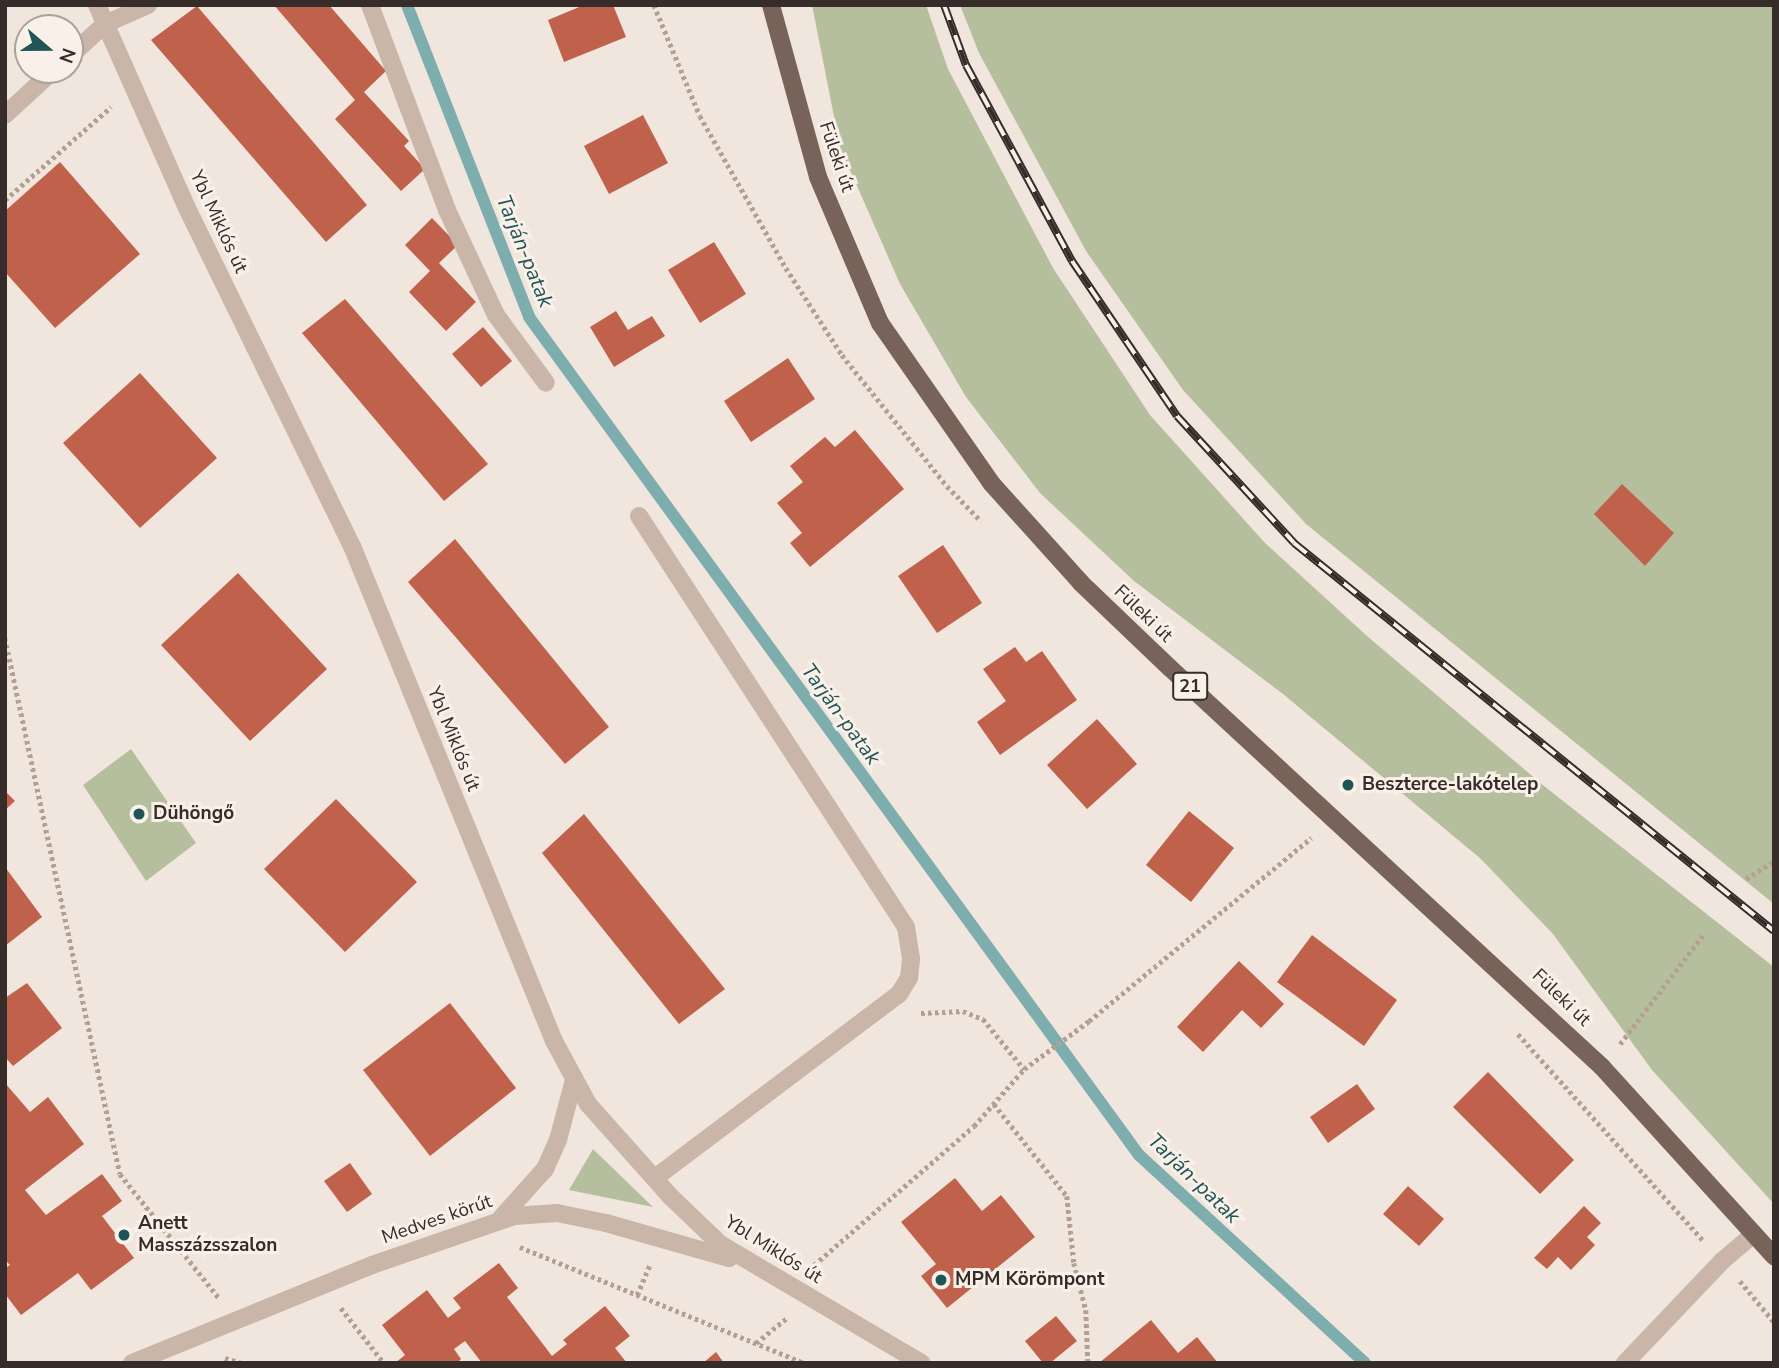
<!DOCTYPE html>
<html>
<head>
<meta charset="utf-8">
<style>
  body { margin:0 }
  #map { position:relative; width:1779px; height:1368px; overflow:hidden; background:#f1e6dd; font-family:"Nunito Sans",sans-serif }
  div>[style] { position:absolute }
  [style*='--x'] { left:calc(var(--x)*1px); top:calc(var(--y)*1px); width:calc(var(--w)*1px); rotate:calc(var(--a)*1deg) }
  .green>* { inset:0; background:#b6bf9d }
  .stream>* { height:12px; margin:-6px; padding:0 6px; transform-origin:6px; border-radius:6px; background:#7dadac }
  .building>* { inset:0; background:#c0624b }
  .path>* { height:4.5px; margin-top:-2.25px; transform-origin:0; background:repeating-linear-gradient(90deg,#b4a093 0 3.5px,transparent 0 7px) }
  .minor>* { height:18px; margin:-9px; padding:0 9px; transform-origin:9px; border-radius:9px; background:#c9b6a9 }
  .major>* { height:18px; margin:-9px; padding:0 9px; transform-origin:9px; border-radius:9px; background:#77635a }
  .rail>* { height:8px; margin-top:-4px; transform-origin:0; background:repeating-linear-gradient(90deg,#f9f1e9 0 16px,#362c29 0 32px); box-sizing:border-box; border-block:2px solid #362c29 }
  .dots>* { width:19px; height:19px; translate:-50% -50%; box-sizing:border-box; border:4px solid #f9f1e9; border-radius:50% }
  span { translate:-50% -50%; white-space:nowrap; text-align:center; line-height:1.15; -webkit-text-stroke:6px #f9f1e9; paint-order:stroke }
  .shield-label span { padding:2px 5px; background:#f9f1e9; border:2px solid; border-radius:5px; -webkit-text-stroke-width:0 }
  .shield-label { font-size:18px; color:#362c29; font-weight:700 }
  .street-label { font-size:19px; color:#362c29 }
  .poi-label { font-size:19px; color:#362c29; font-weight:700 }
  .left { translate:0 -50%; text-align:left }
  .water-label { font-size:21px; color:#205556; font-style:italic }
  .frame { position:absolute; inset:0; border:7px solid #362c29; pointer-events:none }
  .north { position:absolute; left:14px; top:14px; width:70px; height:70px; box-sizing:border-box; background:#f9f1e9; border:2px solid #aba29c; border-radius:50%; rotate:110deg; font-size:19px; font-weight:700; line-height:28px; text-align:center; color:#362c29 }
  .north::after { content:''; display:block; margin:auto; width:24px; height:32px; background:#205556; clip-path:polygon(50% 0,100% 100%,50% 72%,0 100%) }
</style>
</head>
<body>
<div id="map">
  <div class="green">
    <i style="clip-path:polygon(812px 5px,926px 5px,948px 69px,1053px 268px,1150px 415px,1265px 543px,1367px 636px,1544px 786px,1774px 967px,1774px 1204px,1652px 1070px,1553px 934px,1481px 859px,1283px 694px,1134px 581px,1040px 493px,966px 397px,900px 284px,840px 147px)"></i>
    <i style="clip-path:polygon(960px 5px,1774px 5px,1774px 904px,1306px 524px,1183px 390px,1086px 251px,979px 53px)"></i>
    <i style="clip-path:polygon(131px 749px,196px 843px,146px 881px,83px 785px)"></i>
    <i style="clip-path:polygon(593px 1149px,653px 1207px,569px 1190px)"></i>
  </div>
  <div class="stream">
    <i style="--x:407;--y:5;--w:335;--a:68.6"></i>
    <i style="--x:529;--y:317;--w:1037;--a:53.95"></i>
    <i style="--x:1139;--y:1155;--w:307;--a:42.6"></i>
  </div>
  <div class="building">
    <i style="clip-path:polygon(274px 5px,329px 5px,386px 71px,364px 92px,409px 141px,404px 146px,425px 169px,401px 191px,335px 119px,355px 100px)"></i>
    <i style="clip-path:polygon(584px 5px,613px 5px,626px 37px,564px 62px,548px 20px)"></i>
    <i style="clip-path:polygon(197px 6px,367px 205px,326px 242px,151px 40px)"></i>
    <i style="clip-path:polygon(643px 115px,668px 163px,609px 194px,584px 146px)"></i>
    <i style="clip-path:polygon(60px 162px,140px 254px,55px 328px,5px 272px,5px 211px)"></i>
    <i style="clip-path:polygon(432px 218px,458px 245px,439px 263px,476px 302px,446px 331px,409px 292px,430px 271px,405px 245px)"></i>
    <i style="clip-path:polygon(714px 242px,746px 294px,700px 323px,668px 270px)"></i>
    <i style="clip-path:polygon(345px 299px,488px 464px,444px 501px,302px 333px)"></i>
    <i style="clip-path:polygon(616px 311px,628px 330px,652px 316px,665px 336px,614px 367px,590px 327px)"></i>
    <i style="clip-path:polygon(483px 327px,512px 361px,481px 387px,452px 354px)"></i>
    <i style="clip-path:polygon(788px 358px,815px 399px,751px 442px,724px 401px)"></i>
    <i style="clip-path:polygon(140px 373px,217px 458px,140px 528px,63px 443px)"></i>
    <i style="clip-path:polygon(855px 430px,904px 489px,810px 567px,790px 543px,802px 533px,777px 503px,803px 482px,790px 466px,825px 437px,835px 447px)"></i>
    <i style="clip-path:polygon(1622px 484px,1674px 533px,1645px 566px,1594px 514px)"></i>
    <i style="clip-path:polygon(455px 539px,609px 727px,565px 764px,408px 582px)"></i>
    <i style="clip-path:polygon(943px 545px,982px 603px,937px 633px,898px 576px)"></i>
    <i style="clip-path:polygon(238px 573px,327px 669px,250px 741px,161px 645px)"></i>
    <i style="clip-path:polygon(1015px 647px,1026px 662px,1042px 651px,1077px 700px,1000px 755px,977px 722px,1006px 701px,983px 669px)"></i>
    <i style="clip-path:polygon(1097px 719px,1137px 764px,1087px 809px,1047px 765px)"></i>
    <i style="clip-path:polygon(5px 791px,15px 801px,5px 810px)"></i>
    <i style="clip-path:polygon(336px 799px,417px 882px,345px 952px,264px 869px)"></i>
    <i style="clip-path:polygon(1189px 811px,1234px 848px,1191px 902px,1146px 865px)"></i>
    <i style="clip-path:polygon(584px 814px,725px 989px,679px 1024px,542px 853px)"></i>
    <i style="clip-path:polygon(5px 867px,42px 917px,5px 946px)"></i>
    <i style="clip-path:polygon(1312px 935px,1397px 1000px,1364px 1046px,1277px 982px)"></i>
    <i style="clip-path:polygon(1239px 961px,1284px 1004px,1261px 1028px,1242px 1010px,1203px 1052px,1177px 1027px)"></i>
    <i style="clip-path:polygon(27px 983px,62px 1028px,13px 1066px,5px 1057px,5px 998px)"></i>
    <i style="clip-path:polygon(450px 1003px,516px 1088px,430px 1156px,363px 1070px)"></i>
    <i style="clip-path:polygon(1488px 1072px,1574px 1160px,1540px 1194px,1453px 1107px)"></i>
    <i style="clip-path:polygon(5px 1083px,30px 1112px,48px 1097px,84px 1144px,25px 1190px,46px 1215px,102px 1174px,122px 1201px,102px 1216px,134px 1258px,91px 1290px,78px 1273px,21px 1315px,5px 1294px,5px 1268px,10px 1265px,5px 1260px)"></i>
    <i style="clip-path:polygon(1357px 1084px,1375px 1109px,1328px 1143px,1310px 1117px)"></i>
    <i style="clip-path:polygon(350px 1163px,372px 1194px,347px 1212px,324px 1181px)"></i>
    <i style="clip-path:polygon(955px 1178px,982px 1211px,1001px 1195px,1035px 1237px,947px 1308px,921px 1276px,936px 1264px,901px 1222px)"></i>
    <i style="clip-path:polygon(1408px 1186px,1444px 1219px,1419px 1246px,1383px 1214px)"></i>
    <i style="clip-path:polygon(1584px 1206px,1601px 1223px,1587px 1237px,1595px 1245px,1571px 1270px,1558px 1257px,1547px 1269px,1534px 1258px)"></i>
    <i style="clip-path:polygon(499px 1263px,518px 1288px,507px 1297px,552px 1356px,567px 1344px,563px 1340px,605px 1306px,630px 1336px,615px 1348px,627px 1363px,482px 1363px,465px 1341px,454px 1349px,461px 1359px,457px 1363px,395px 1363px,405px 1355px,382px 1325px,427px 1290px,448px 1318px,461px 1308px,453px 1298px)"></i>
    <i style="clip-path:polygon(1056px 1316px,1077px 1341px,1050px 1363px,1043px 1363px,1025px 1341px)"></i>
    <i style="clip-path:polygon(1151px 1320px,1178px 1353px,1197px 1337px,1218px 1363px,1099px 1363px)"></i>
    <i style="clip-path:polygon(716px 1352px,724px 1363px,703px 1363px)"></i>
  </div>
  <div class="path">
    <i style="--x:654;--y:5;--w:120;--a:67.5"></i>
    <i style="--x:700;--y:116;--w:175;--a:60.5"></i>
    <i style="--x:786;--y:268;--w:103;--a:57.2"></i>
    <i style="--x:842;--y:355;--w:168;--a:51.3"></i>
    <i style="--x:947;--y:486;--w:49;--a:45.8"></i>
    <i style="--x:5;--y:200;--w:141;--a:-41.3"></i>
    <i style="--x:5;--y:638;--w:548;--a:77.89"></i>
    <i style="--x:120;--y:1174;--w:159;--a:51.4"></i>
    <i style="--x:1746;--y:879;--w:33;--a:-33"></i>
    <i style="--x:921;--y:1013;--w:42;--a:-2.7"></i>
    <i style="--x:963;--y:1011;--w:22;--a:22"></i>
    <i style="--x:983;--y:1019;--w:65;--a:50.6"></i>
    <i style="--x:1518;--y:1034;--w:278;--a:48.1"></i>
    <i style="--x:1620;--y:1044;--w:137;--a:-52.7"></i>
    <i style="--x:994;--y:1104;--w:117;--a:51.6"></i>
    <i style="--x:1067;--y:1196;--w:67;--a:84"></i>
    <i style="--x:1074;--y:1263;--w:49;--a:75.7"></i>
    <i style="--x:1086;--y:1310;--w:53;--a:87.8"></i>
    <i style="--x:520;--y:1247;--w:307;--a:22.2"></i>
    <i style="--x:814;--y:1265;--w:212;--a:-41"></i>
    <i style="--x:974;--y:1126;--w:76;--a:-48.7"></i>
    <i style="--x:1024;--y:1069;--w:81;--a:-36.4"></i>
    <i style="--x:1089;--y:1021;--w:288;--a:-39.5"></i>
    <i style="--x:1740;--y:1281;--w:53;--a:50.3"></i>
    <i style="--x:637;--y:1295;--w:34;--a:-67"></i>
    <i style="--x:341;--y:1308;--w:70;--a:52"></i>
    <i style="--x:756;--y:1343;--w:41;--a:-39.1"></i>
    <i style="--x:225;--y:1358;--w:17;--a:17"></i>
  </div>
  <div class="minor">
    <i style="--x:97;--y:5;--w:220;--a:66.1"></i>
    <i style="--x:186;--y:206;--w:378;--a:64"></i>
    <i style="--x:352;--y:546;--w:535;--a:67.8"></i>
    <i style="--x:554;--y:1041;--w:72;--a:61.6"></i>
    <i style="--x:588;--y:1104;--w:125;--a:48.3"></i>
    <i style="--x:671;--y:1197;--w:68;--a:43.8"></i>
    <i style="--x:720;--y:1244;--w:234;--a:30.6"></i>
    <i style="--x:370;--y:5;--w:219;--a:69.4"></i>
    <i style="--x:447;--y:210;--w:116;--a:65"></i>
    <i style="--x:496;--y:315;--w:84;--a:53.7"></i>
    <i style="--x:70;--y:56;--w:47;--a:-42.4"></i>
    <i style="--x:105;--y:24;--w:47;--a:-23.8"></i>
    <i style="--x:5;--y:115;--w:67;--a:-42.6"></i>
    <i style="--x:639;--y:516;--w:490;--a:57"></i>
    <i style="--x:906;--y:927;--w:32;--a:81"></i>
    <i style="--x:911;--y:959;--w:19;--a:96"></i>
    <i style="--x:909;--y:978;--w:19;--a:122"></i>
    <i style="--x:899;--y:994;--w:306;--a:143"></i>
    <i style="--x:501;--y:1218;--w:66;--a:-48.1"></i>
    <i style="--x:545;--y:1169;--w:32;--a:-66"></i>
    <i style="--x:558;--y:1140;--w:62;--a:-75.1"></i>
    <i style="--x:132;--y:1363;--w:259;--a:-22.2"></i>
    <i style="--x:372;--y:1265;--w:150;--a:-19"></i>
    <i style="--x:514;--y:1216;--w:43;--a:-4"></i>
    <i style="--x:557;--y:1213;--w:50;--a:11.5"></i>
    <i style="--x:606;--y:1223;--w:128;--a:15.9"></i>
    <i style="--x:1625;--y:1363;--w:141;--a:-46.4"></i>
    <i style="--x:1722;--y:1261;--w:42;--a:-40.2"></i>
  </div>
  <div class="major">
    <i style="--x:771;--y:5;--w:178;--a:74.7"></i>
    <i style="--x:818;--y:177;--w:159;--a:67"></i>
    <i style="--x:880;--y:323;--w:196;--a:55.2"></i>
    <i style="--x:992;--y:484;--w:133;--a:48"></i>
    <i style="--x:1081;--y:583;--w:123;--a:43.7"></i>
    <i style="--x:1170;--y:668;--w:588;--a:42.73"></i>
    <i style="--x:1602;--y:1067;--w:256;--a:47.7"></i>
  </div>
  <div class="rail">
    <i style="--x:944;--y:5;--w:64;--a:69.9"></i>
    <i style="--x:966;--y:65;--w:223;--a:61.6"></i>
    <i style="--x:1072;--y:261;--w:187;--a:55.9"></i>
    <i style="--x:1177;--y:416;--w:173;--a:47.3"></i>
    <i style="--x:1294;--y:543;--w:617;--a:38.95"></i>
  </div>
  <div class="dots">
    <i style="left:1348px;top:785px;background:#205556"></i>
    <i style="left:139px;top:814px;background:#205556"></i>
    <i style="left:124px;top:1235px;background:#205556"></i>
    <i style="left:941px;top:1280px;background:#205556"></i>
  </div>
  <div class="shield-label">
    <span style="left:1190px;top:686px">21</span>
  </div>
  <div class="street-label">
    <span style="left:836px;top:157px;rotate:71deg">Füleki út</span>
    <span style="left:218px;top:222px;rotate:65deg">Ybl Miklós út</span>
    <span style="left:1143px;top:614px;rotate:44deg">Füleki út</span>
    <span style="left:453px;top:739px;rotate:68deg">Ybl Miklós út</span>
    <span style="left:1561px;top:998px;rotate:44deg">Füleki út</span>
    <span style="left:437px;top:1220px;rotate:-19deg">Medves körút</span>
    <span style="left:773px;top:1250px;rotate:32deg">Ybl Miklós út</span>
  </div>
  <div class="poi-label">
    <span class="left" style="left:1362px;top:785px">Beszterce-lakótelep</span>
    <span class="left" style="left:153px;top:814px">Dühöngő</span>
    <span class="left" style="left:138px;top:1235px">Anett<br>Masszázsszalon</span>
    <span class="left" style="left:955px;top:1280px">MPM Körömpont</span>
  </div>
  <div class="water-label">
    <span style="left:525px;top:251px;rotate:68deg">Tarján-patak</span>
    <span style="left:841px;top:714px;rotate:54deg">Tarján-patak</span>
    <span style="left:1194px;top:1178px;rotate:44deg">Tarján-patak</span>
  </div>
  <div class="frame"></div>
  <div class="north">N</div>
</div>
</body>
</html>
